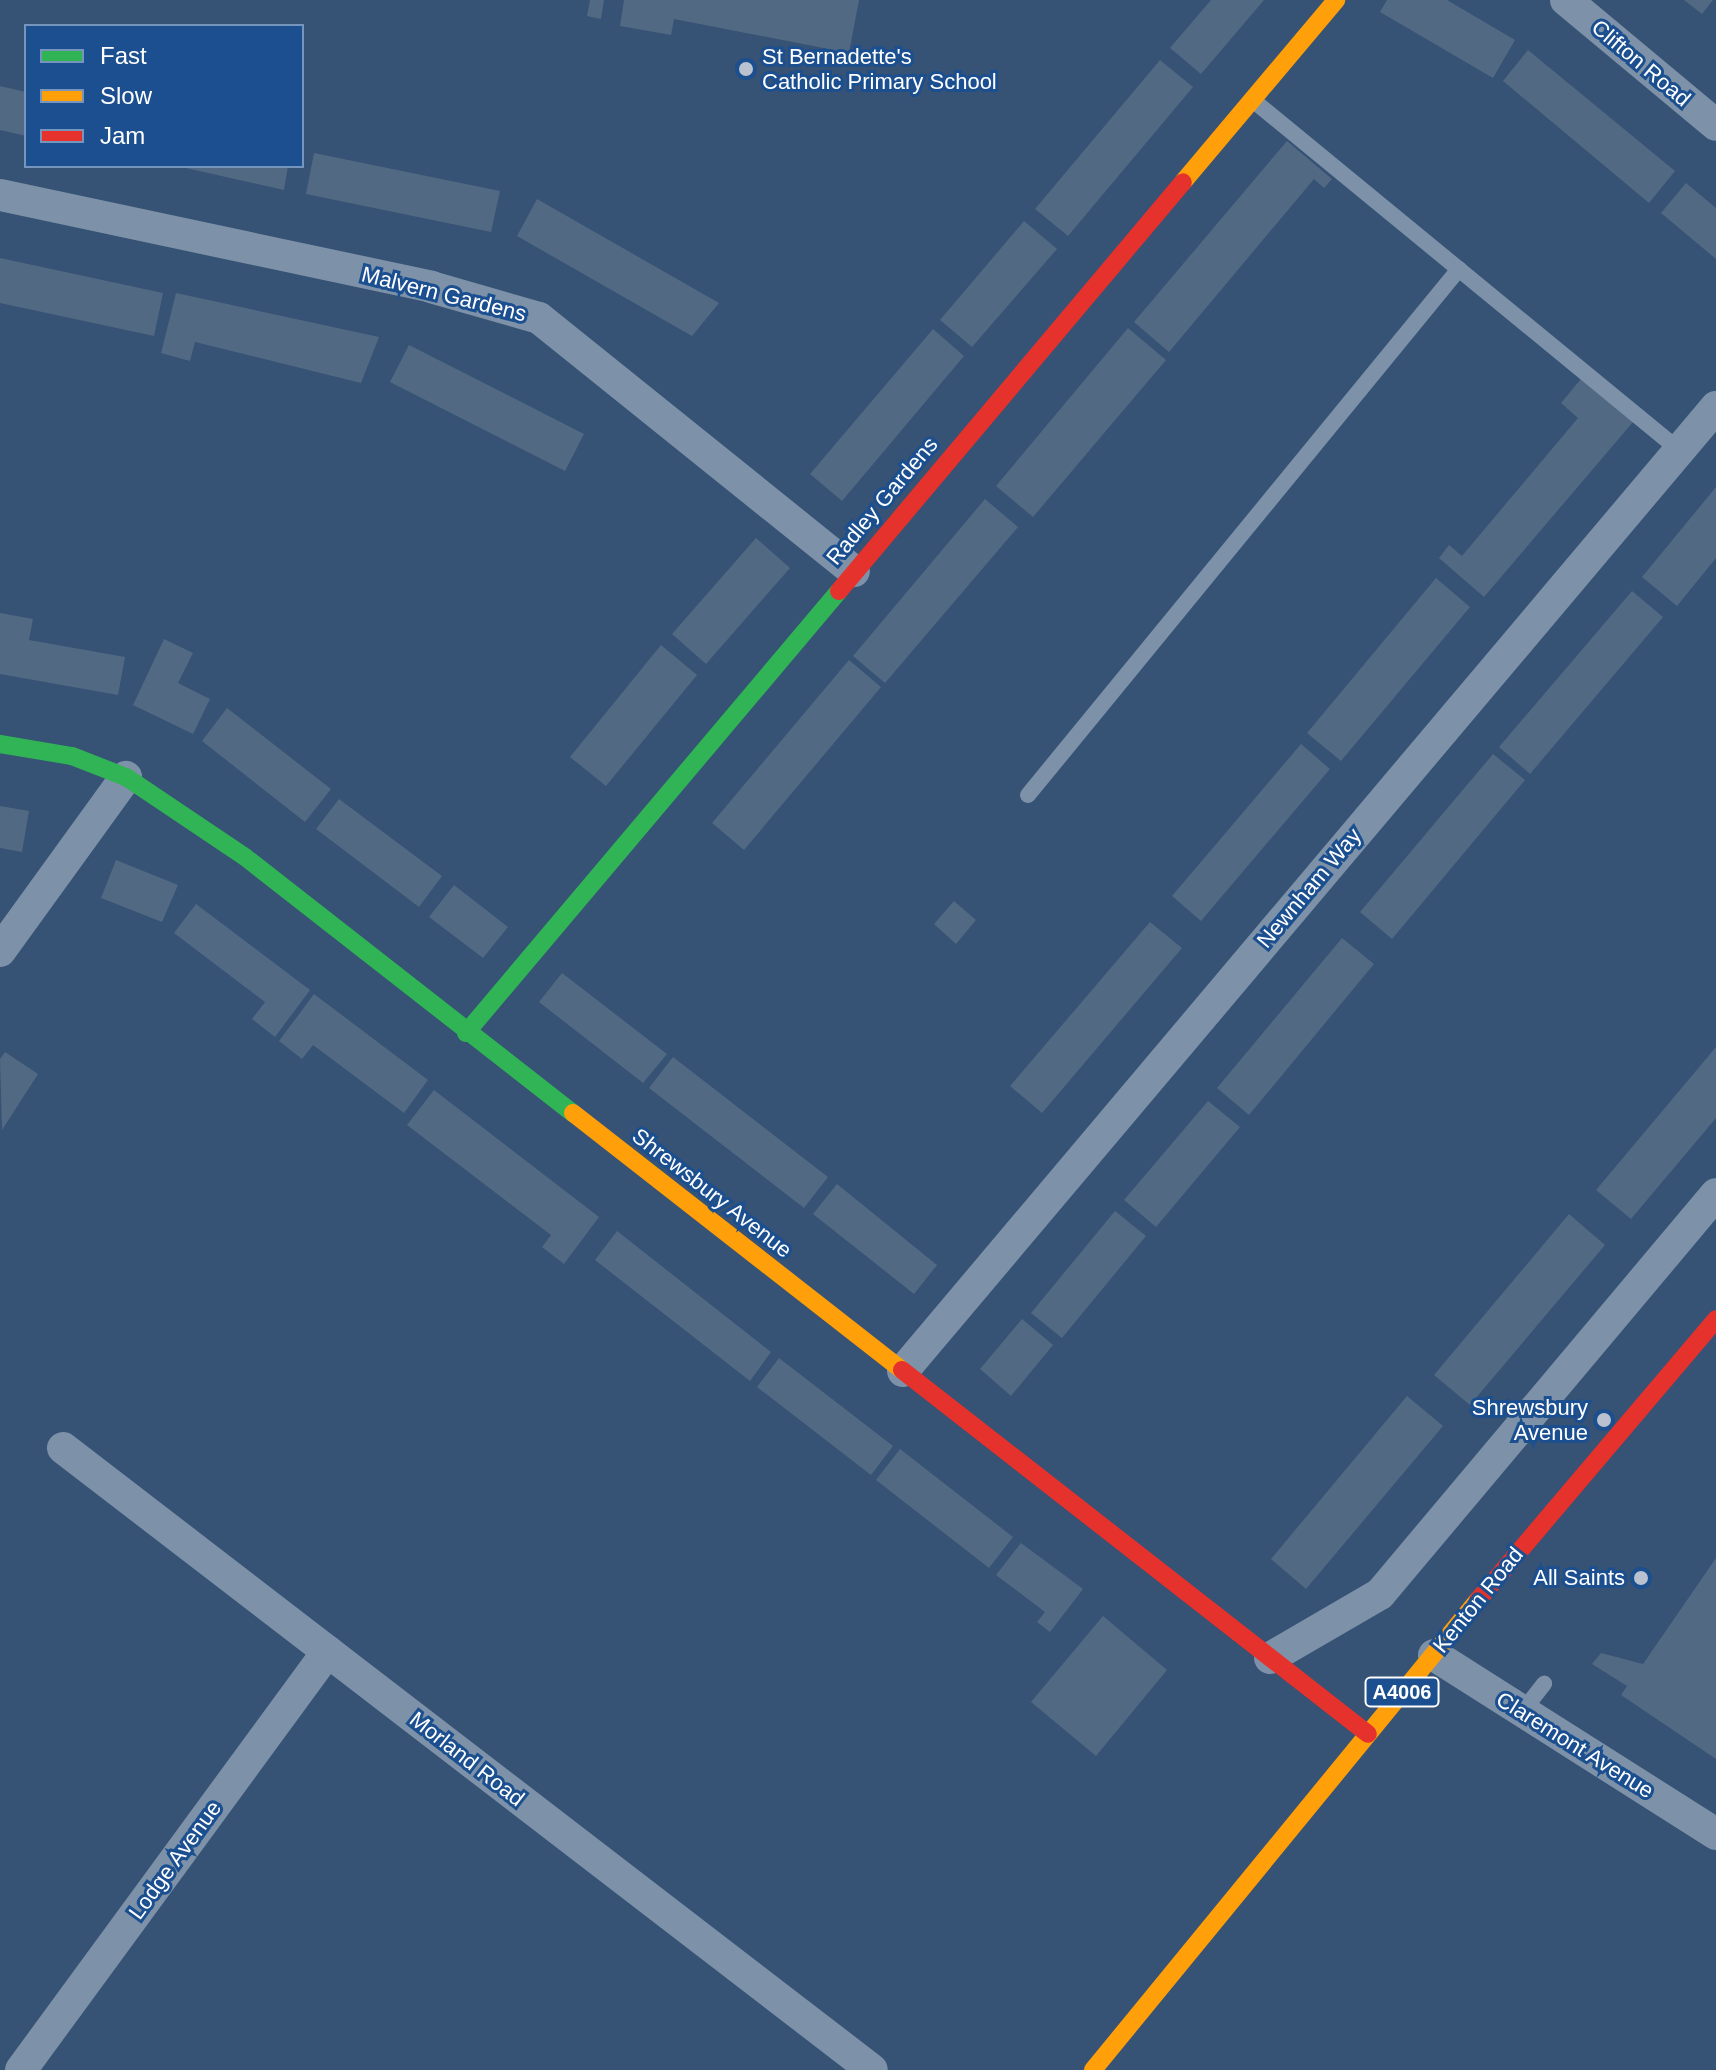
<!DOCTYPE html>
<html>
<head>
<meta charset="utf-8">
<style>
  body { margin:0 }
  #map { position:relative; width:1716px; height:2070px; overflow:hidden; background:#365274; font-family:Helvetica,sans-serif }
  div>[style] { position:absolute }
  [style*='--x'] { left:calc(var(--x)*1px); top:calc(var(--y)*1px); width:calc(var(--w)*1px); rotate:calc(var(--a)*1deg) }
  .building>* { inset:0; background:#526984 }
  .lane>* { height:16px; margin:-8px; padding:0 8px; transform-origin:8px; border-radius:8px; background:#7d92a8 }
  .street>* { height:32px; margin:-16px; padding:0 16px; transform-origin:16px; border-radius:16px; background:#7d92a8 }
  .fast>* { height:18px; margin:-9px; padding:0 9px; transform-origin:9px; border-radius:9px; background:#30b455 }
  .slow>* { height:18px; margin:-9px; padding:0 9px; transform-origin:9px; border-radius:9px; background:#ff9f0a }
  .jam>* { height:18px; margin:-9px; padding:0 9px; transform-origin:9px; border-radius:9px; background:#e5322d }
  .dots>* { width:22px; height:22px; translate:-50% -50%; box-sizing:border-box; border:4px solid #1b4f8f; border-radius:50% }
  span { translate:-50% -50%; white-space:nowrap; text-align:center; line-height:1.15; -webkit-text-stroke:6px #1b4f8f; paint-order:stroke }
  .shield-label span { padding:2px 6px; background:#1b4f8f; border:2px solid; border-radius:6px; -webkit-text-stroke-width:0 }
  .shield-label { font-size:20px; color:#fff; font-weight:700 }
  .poi-label { font-size:22px; color:#fff }
  .left { translate:0 -50%; text-align:left }
  .right { translate:-100% -50%; text-align:right }
  .street-label { font-size:22px; color:#fff }
  .legend { position:absolute; left:24px; top:24px; width:280px; height:144px; box-sizing:border-box; background:#1b4f8f; border:2px solid #7695bc; margin:0; padding:10px 14px; list-style:none; font-size:24px; color:#fff }
  .legend li { display:flex; align-items:center; gap:16px; height:40px }
  .legend b { width:40px; border:2px solid #7695bc }
</style>
</head>
<body>
<div id="map">
  <div class="building">
    <i style="clip-path:polygon(590px 0,604px 0,601px 19px,587px 16px)"></i>
    <i style="clip-path:polygon(624px 0,859px 0,849px 53px,674px 19px,671px 35px,620px 26px)"></i>
    <i style="clip-path:polygon(1211px 0,1264px 0,1201px 74px,1170px 48px)"></i>
    <i style="clip-path:polygon(1387px 0,1447px 0,1515px 40px,1493px 78px,1380px 12px)"></i>
    <i style="clip-path:polygon(1684px 0,1713px 0,1702px 14px)"></i>
    <i style="clip-path:polygon(1528px 50px,1675px 171px,1649px 203px,1503px 81px)"></i>
    <i style="clip-path:polygon(1160px 60px,1193px 87px,1068px 236px,1035px 209px)"></i>
    <i style="clip-path:polygon(0 86px,26px 92px,26px 136px,0 130px)"></i>
    <i style="clip-path:polygon(1287px 141px,1332px 179px,1324px 188px,1314px 179px,1169px 352px,1134px 322px)"></i>
    <i style="clip-path:polygon(314px 153px,500px 191px,491px 232px,306px 194px)"></i>
    <i style="clip-path:polygon(177px 166px,288px 166px,284px 190px)"></i>
    <i style="clip-path:polygon(1686px 183px,1716px 208px,1716px 259px,1661px 213px)"></i>
    <i style="clip-path:polygon(537px 199px,719px 303px,692px 336px,517px 236px)"></i>
    <i style="clip-path:polygon(1024px 221px,1057px 249px,972px 347px,940px 320px)"></i>
    <i style="clip-path:polygon(0 258px,163px 293px,154px 336px,0 303px)"></i>
    <i style="clip-path:polygon(176px 293px,379px 337px,361px 383px,195px 342px,190px 361px,161px 353px)"></i>
    <i style="clip-path:polygon(1128px 328px,1166px 360px,1033px 517px,996px 486px)"></i>
    <i style="clip-path:polygon(933px 329px,964px 356px,842px 501px,810px 474px)"></i>
    <i style="clip-path:polygon(409px 345px,584px 434px,565px 471px,390px 382px)"></i>
    <i style="clip-path:polygon(1581px 379px,1633px 422px,1484px 597px,1439px 558px,1449px 545px,1462px 556px,1578px 418px,1561px 403px)"></i>
    <i style="clip-path:polygon(1716px 487px,1716px 558px,1677px 606px,1642px 577px)"></i>
    <i style="clip-path:polygon(985px 499px,1018px 527px,885px 683px,853px 656px)"></i>
    <i style="clip-path:polygon(756px 538px,790px 568px,706px 664px,672px 634px)"></i>
    <i style="clip-path:polygon(1436px 578px,1470px 607px,1341px 761px,1307px 733px)"></i>
    <i style="clip-path:polygon(1632px 591px,1663px 617px,1530px 774px,1499px 747px)"></i>
    <i style="clip-path:polygon(0 613px,33px 619px,29px 640px,125px 657px,118px 695px,0 674px)"></i>
    <i style="clip-path:polygon(164px 639px,193px 653px,178px 683px,210px 699px,193px 734px,133px 705px)"></i>
    <i style="clip-path:polygon(661px 645px,697px 675px,606px 786px,570px 757px)"></i>
    <i style="clip-path:polygon(849px 660px,881px 687px,744px 850px,712px 823px)"></i>
    <i style="clip-path:polygon(227px 708px,331px 789px,305px 822px,202px 741px)"></i>
    <i style="clip-path:polygon(1301px 744px,1330px 769px,1201px 921px,1172px 896px)"></i>
    <i style="clip-path:polygon(1493px 754px,1525px 780px,1392px 939px,1360px 912px)"></i>
    <i style="clip-path:polygon(339px 799px,442px 876px,419px 907px,316px 829px)"></i>
    <i style="clip-path:polygon(0 806px,29px 811px,22px 852px,0 848px)"></i>
    <i style="clip-path:polygon(116px 860px,178px 885px,162px 922px,101px 898px)"></i>
    <i style="clip-path:polygon(454px 885px,508px 927px,483px 958px,429px 917px)"></i>
    <i style="clip-path:polygon(954px 901px,976px 920px,956px 944px,934px 924px)"></i>
    <i style="clip-path:polygon(196px 904px,310px 990px,275px 1037px,252px 1019px,265px 1002px,174px 933px)"></i>
    <i style="clip-path:polygon(1150px 922px,1182px 948px,1042px 1113px,1010px 1086px)"></i>
    <i style="clip-path:polygon(1342px 938px,1374px 964px,1249px 1115px,1217px 1088px)"></i>
    <i style="clip-path:polygon(562px 973px,667px 1054px,643px 1083px,539px 1002px)"></i>
    <i style="clip-path:polygon(314px 994px,428px 1080px,404px 1113px,313px 1045px,302px 1059px,279px 1041px)"></i>
    <i style="clip-path:polygon(1716px 1047px,1716px 1118px,1631px 1219px,1596px 1190px)"></i>
    <i style="clip-path:polygon(5px 1052px,38px 1074px,2px 1130px,0 1059px)"></i>
    <i style="clip-path:polygon(673px 1057px,828px 1177px,804px 1208px,649px 1088px)"></i>
    <i style="clip-path:polygon(434px 1090px,599px 1217px,564px 1264px,542px 1247px,551px 1235px,407px 1125px)"></i>
    <i style="clip-path:polygon(1208px 1101px,1240px 1127px,1156px 1227px,1124px 1200px)"></i>
    <i style="clip-path:polygon(837px 1184px,937px 1265px,914px 1294px,813px 1214px)"></i>
    <i style="clip-path:polygon(1115px 1211px,1146px 1236px,1062px 1338px,1031px 1313px)"></i>
    <i style="clip-path:polygon(1569px 1214px,1605px 1245px,1470px 1405px,1434px 1375px)"></i>
    <i style="clip-path:polygon(617px 1231px,771px 1352px,750px 1381px,595px 1260px)"></i>
    <i style="clip-path:polygon(1022px 1319px,1053px 1345px,1011px 1396px,980px 1369px)"></i>
    <i style="clip-path:polygon(779px 1358px,893px 1446px,871px 1475px,757px 1387px)"></i>
    <i style="clip-path:polygon(1407px 1396px,1443px 1426px,1306px 1589px,1271px 1559px)"></i>
    <i style="clip-path:polygon(900px 1449px,1013px 1537px,989px 1568px,876px 1480px)"></i>
    <i style="clip-path:polygon(1021px 1543px,1083px 1589px,1050px 1632px,1037px 1622px,1045px 1612px,996px 1575px)"></i>
    <i style="clip-path:polygon(1716px 1558px,1716px 1759px,1621px 1695px,1627px 1686px,1592px 1664px,1601px 1653px,1643px 1664px)"></i>
    <i style="clip-path:polygon(1103px 1616px,1167px 1670px,1096px 1756px,1031px 1702px)"></i>
  </div>
  <div class="lane">
    <i style="--x:1254;--y:101;--w:550;--a:39.39"></i>
    <i style="--x:1028;--y:795;--w:680;--a:-50.67"></i>
    <i style="--x:1522;--y:1712;--w:36;--a:-52"></i>
  </div>
  <div class="street">
    <i style="--x:1566;--y:0;--w:195;--a:39.8"></i>
    <i style="--x:0;--y:195;--w:441;--a:12"></i>
    <i style="--x:431;--y:287;--w:112;--a:16"></i>
    <i style="--x:539;--y:318;--w:404;--a:38.8"></i>
    <i style="--x:0;--y:951;--w:215;--a:-54.1"></i>
    <i style="--x:903;--y:1371;--w:1261;--a:-49.86"></i>
    <i style="--x:63;--y:1448;--w:1020;--a:37.55"></i>
    <i style="--x:1434;--y:1655;--w:334;--a:32.4"></i>
    <i style="--x:1270;--y:1658;--w:127;--a:-30.2"></i>
    <i style="--x:1380;--y:1594;--w:522;--a:-49.97"></i>
    <i style="--x:21;--y:2070;--w:519;--a:-53.77"></i>
  </div>
  <div class="fast">
    <i style="--x:0;--y:744;--w:73;--a:9.5"></i>
    <i style="--x:72;--y:756;--w:58;--a:21.3"></i>
    <i style="--x:126;--y:777;--w:143;--a:33.9"></i>
    <i style="--x:245;--y:857;--w:416;--a:38"></i>
    <i style="--x:466;--y:1033;--w:578;--a:-49.84"></i>
  </div>
  <div class="slow">
    <i style="--x:1183;--y:182;--w:238;--a:-49.9"></i>
    <i style="--x:573;--y:1113;--w:417;--a:38"></i>
    <i style="--x:1093;--y:2070;--w:608;--a:-50.68"></i>
  </div>
  <div class="jam">
    <i style="--x:839;--y:591;--w:534;--a:-49.93"></i>
    <i style="--x:902;--y:1370;--w:591;--a:37.99"></i>
    <i style="--x:1478;--y:1600;--w:368;--a:-49.7"></i>
  </div>
  <div class="dots">
    <i style="left:746px;top:69px;background:#b9c2ce"></i>
    <i style="left:1604px;top:1420px;background:#b9c2ce"></i>
    <i style="left:1641px;top:1578px;background:#b9c2ce"></i>
  </div>
  <div class="shield-label">
    <span style="left:1402px;top:1692px">A4006</span>
  </div>
  <div class="poi-label">
    <span class="left" style="left:762px;top:69px">St Bernadette's<br>Catholic Primary School</span>
    <span class="right" style="left:1588px;top:1420px">Shrewsbury<br>Avenue</span>
    <span class="right" style="left:1625px;top:1578px">All Saints</span>
  </div>
  <div class="street-label">
    <span style="left:1641px;top:63px;rotate:40deg">Clifton Road</span>
    <span style="left:444px;top:294px;rotate:14deg">Malvern Gardens</span>
    <span style="left:882px;top:501px;rotate:-50deg">Radley Gardens</span>
    <span style="left:1309px;top:888px;rotate:-50deg">Newnham Way</span>
    <span style="left:712px;top:1193px;rotate:38deg">Shrewsbury Avenue</span>
    <span style="left:1478px;top:1600px;rotate:-51deg">Kenton Road</span>
    <span style="left:1575px;top:1745px;rotate:32deg">Claremont Avenue</span>
    <span style="left:467px;top:1759px;rotate:38deg">Morland Road</span>
    <span style="left:175px;top:1860px;rotate:-54deg">Lodge Avenue</span>
  </div>
  <ul class="legend">
  <li><b style="height:10px;background:#30b455"></b>Fast</li>
  <li><b style="height:10px;background:#ff9f0a"></b>Slow</li>
  <li><b style="height:10px;background:#e5322d"></b>Jam</li>
  </ul>
</div>
</body>
</html>
